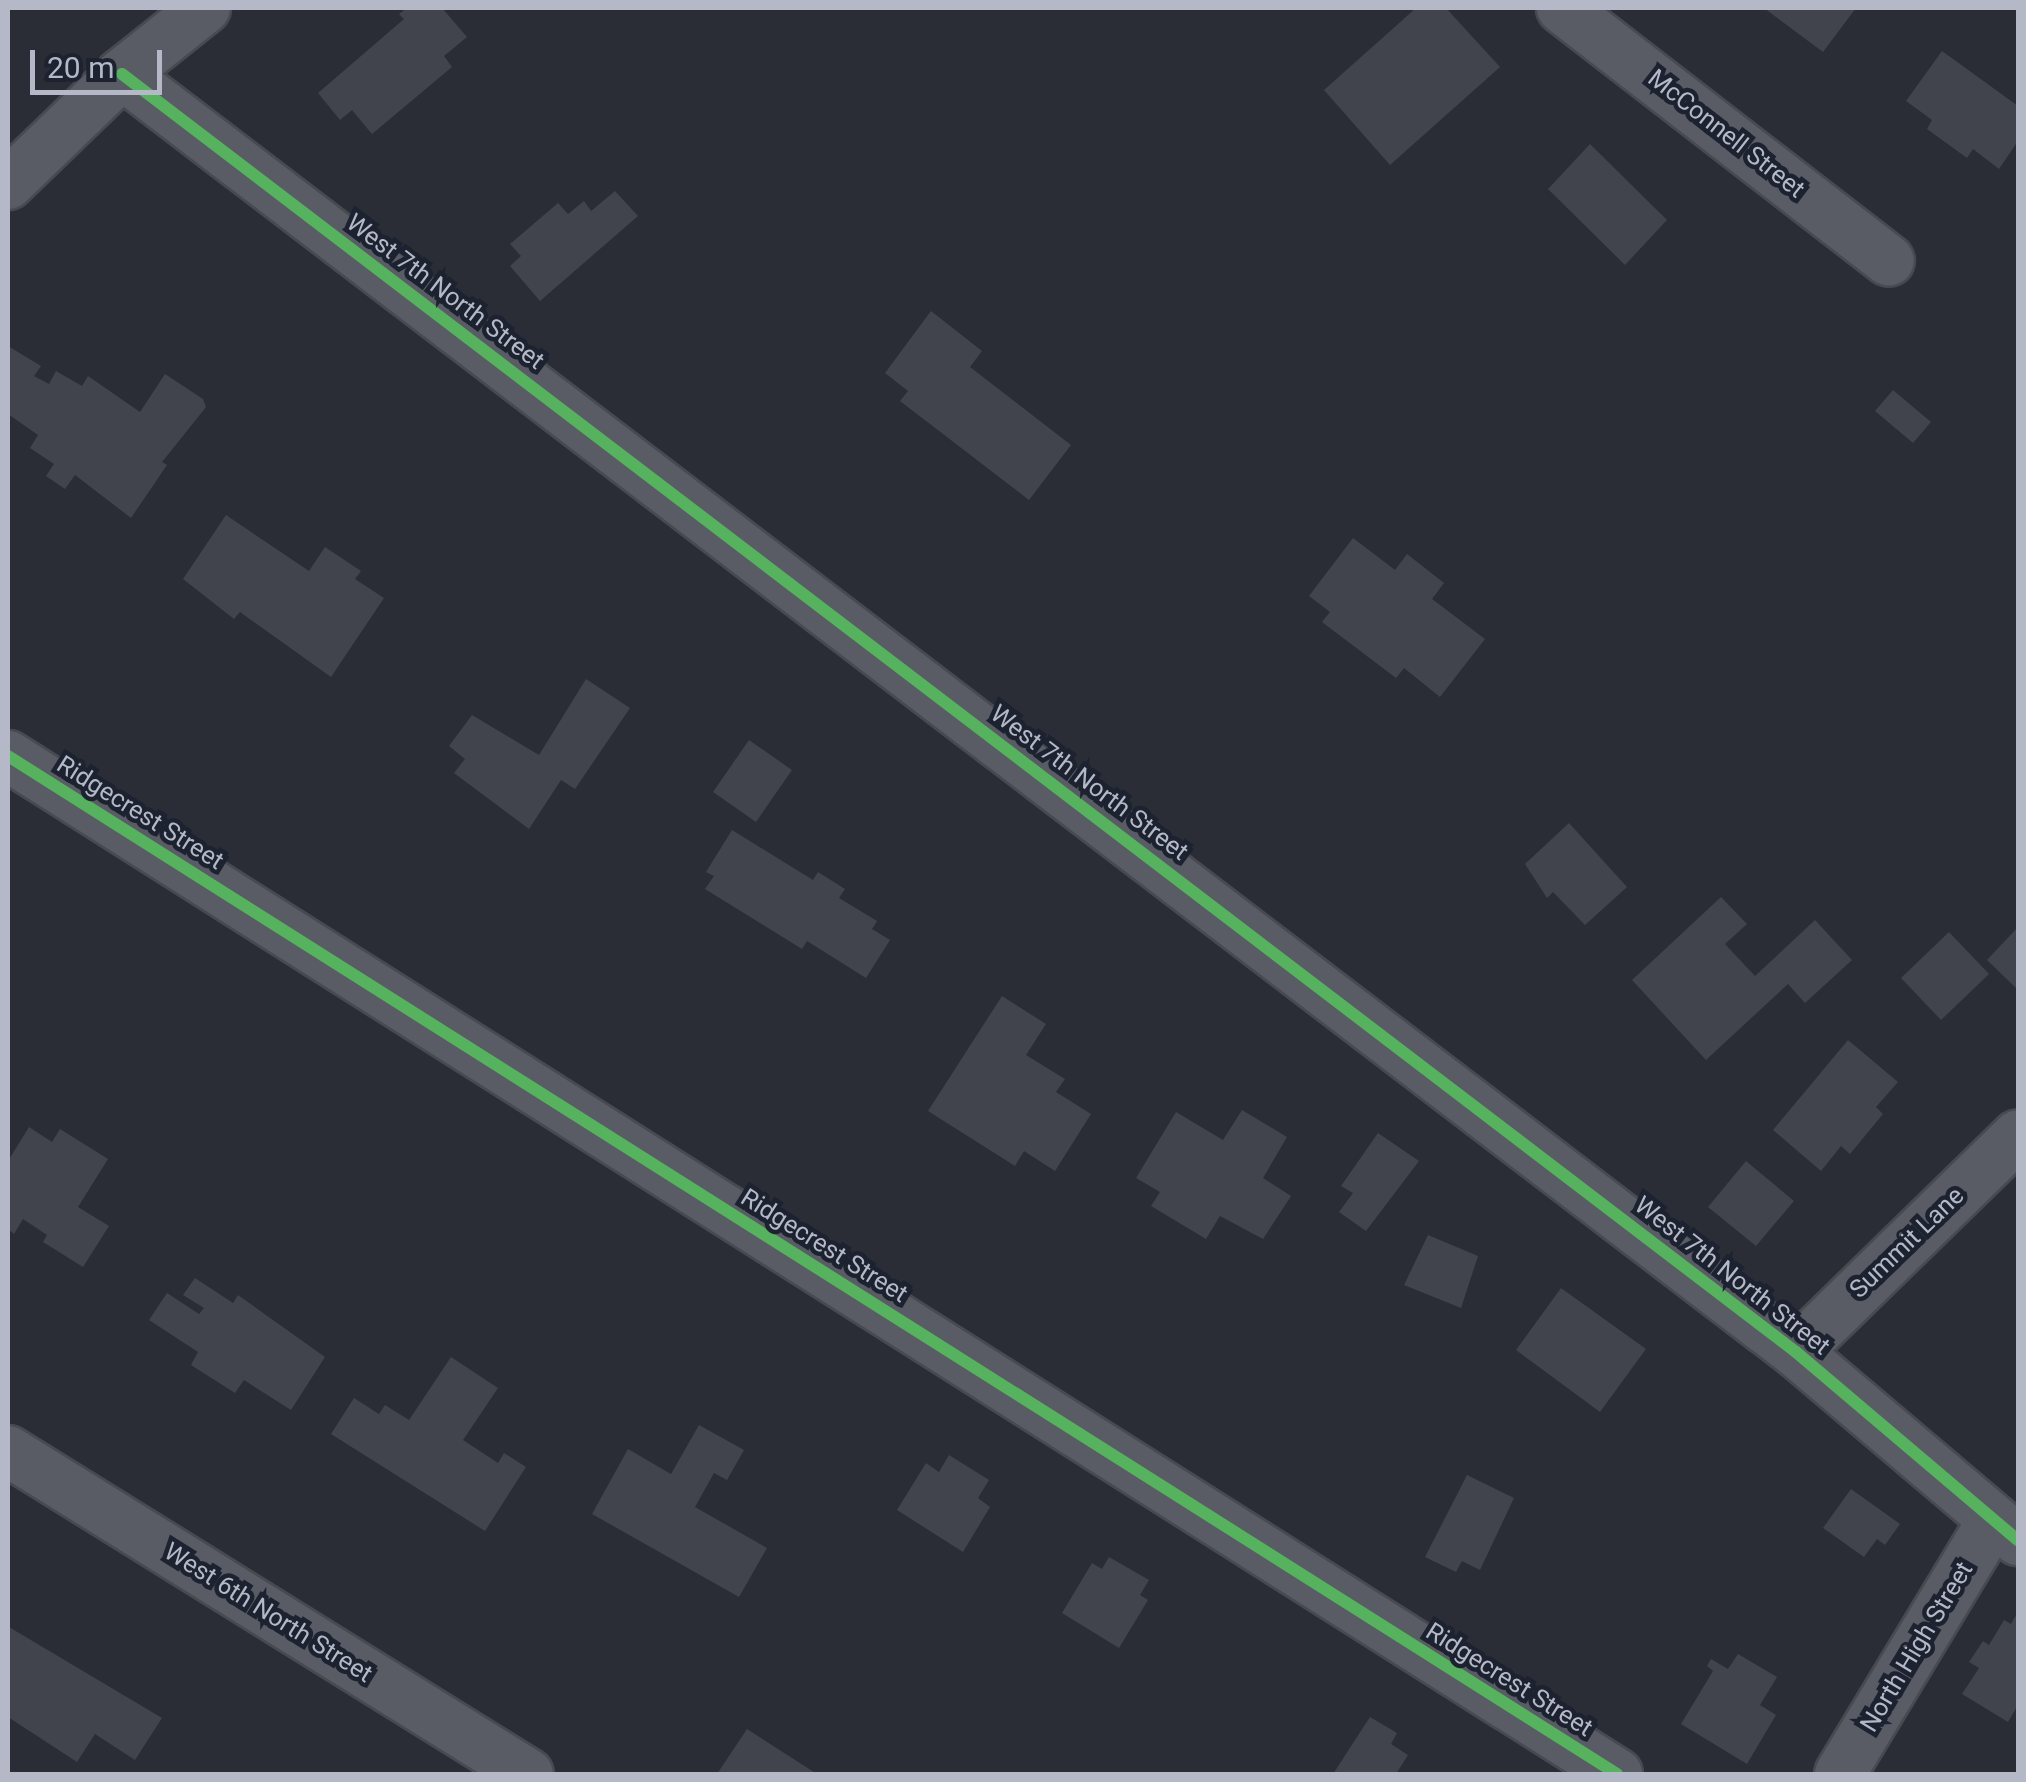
<!DOCTYPE html>
<html>
<head>
<meta charset="utf-8">
<style>
  body { margin:0 }
  #map { position:relative; width:2026px; height:1782px; overflow:hidden; background:#2a2d36; font-family:Roboto,sans-serif }
  div>[style] { position:absolute }
  [style*='--x'] { left:calc(var(--x)*1px); top:calc(var(--y)*1px); width:calc(var(--w)*1px); rotate:calc(var(--a)*1deg) }
  .building>* { inset:0; background:#41444c }
  .roads { filter:drop-shadow(2px 0 #474a50) drop-shadow(-2px 0 #474a50) drop-shadow(0 2px #474a50) drop-shadow(0 -2px #474a50) }
  .street>* { height:50px; margin:-25px; padding:0 25px; transform-origin:25px; border-radius:25px; background:#595c64 }
  .cycleway>* { height:12px; margin:-6px; padding:0 6px; transform-origin:6px; border-radius:6px; background:#56b35d }
  span { translate:-50% -50%; white-space:nowrap; text-align:center; line-height:1.15; -webkit-text-stroke:9px #1d2230; paint-order:stroke }
  .street-label { font-size:25px; color:#b4b8c7 }
  .frame { position:absolute; inset:0; border:10px solid #b4b8c7; pointer-events:none }
  .scale { position:absolute; left:30px; top:50px; width:132px; height:45px; box-sizing:border-box; border:5px solid #b4b8c7; border-top:0; padding-left:12px; font-size:30px; line-height:35px; white-space:nowrap; color:#b4b8c7; -webkit-text-stroke:8px #1d2230; paint-order:stroke }
</style>
</head>
<body>
<div id="map">
  <div class="building">
    <i style="clip-path:polygon(407px 8px,442px 8px,467px 37px,444px 56px,452px 67px,372px 134px,352px 110px,340px 120px,318px 93px,404px 19px,399px 14px)"></i>
    <i style="clip-path:polygon(1416px 8px,1446px 8px,1500px 67px,1390px 165px,1324px 90px)"></i>
    <i style="clip-path:polygon(1764px 8px,1856px 8px,1823px 52px)"></i>
    <i style="clip-path:polygon(1942px 51px,2018px 106px,2018px 141px,1999px 169px,1973px 149px,1967px 158px,1927px 129px,1932px 120px,1906px 101px)"></i>
    <i style="clip-path:polygon(1590px 144px,1667px 220px,1625px 265px,1548px 189px)"></i>
    <i style="clip-path:polygon(615px 191px,638px 216px,540px 301px,510px 266px,521px 256px,510px 244px,558px 203px,568px 214px,584px 201px,591px 211px)"></i>
    <i style="clip-path:polygon(931px 311px,982px 351px,970px 367px,1071px 445px,1029px 500px,900px 401px,908px 391px,885px 373px)"></i>
    <i style="clip-path:polygon(8px 346px,41px 366px,34px 376px,49px 384px,56px 371px,82px 386px,88px 376px,140px 412px,165px 374px,203px 399px,206px 407px,162px 462px,167px 465px,131px 518px,75px 475px,65px 489px,46px 476px,54px 464px,30px 448px,38px 435px,8px 414px)"></i>
    <i style="clip-path:polygon(1893px 390px,1931px 422px,1913px 443px,1875px 411px)"></i>
    <i style="clip-path:polygon(226px 515px,309px 571px,325px 547px,361px 571px,355px 579px,384px 598px,331px 677px,240px 612px,234px 619px,183px 579px)"></i>
    <i style="clip-path:polygon(1353px 538px,1395px 570px,1407px 554px,1444px 583px,1432px 599px,1485px 639px,1440px 697px,1404px 668px,1396px 678px,1322px 622px,1330px 612px,1309px 596px)"></i>
    <i style="clip-path:polygon(586px 679px,630px 708px,575px 789px,561px 780px,529px 829px,454px 773px,465px 759px,449px 746px,472px 715px,539px 755px)"></i>
    <i style="clip-path:polygon(749px 740px,792px 770px,756px 822px,713px 792px)"></i>
    <i style="clip-path:polygon(1569px 823px,1627px 887px,1585px 925px,1553px 892px,1547px 898px,1525px 864px)"></i>
    <i style="clip-path:polygon(732px 830px,813px 880px,818px 872px,845px 889px,839px 898px,877px 921px,872px 929px,890px 940px,866px 978px,807px 941px,802px 949px,705px 889px,714px 876px,706px 872px)"></i>
    <i style="clip-path:polygon(1721px 897px,1747px 924px,1725px 944px,1755px 976px,1815px 920px,1852px 960px,1805px 1003px,1788px 984px,1706px 1060px,1632px 980px)"></i>
    <i style="clip-path:polygon(2018px 927px,2018px 990px,1987px 960px)"></i>
    <i style="clip-path:polygon(1949px 932px,1989px 974px,1941px 1020px,1901px 978px)"></i>
    <i style="clip-path:polygon(1002px 996px,1046px 1024px,1026px 1055px,1065px 1079px,1056px 1092px,1091px 1114px,1055px 1171px,1024px 1151px,1015px 1166px,928px 1111px)"></i>
    <i style="clip-path:polygon(1848px 1040px,1898px 1082px,1876px 1107px,1883px 1114px,1850px 1154px,1841px 1146px,1821px 1171px,1773px 1130px)"></i>
    <i style="clip-path:polygon(1242px 1110px,1287px 1137px,1263px 1178px,1291px 1196px,1263px 1239px,1220px 1216px,1206px 1239px,1151px 1206px,1160px 1192px,1136px 1178px,1176px 1112px,1223px 1140px)"></i>
    <i style="clip-path:polygon(29px 1127px,52px 1142px,60px 1129px,108px 1159px,78px 1207px,109px 1226px,83px 1267px,43px 1242px,47px 1235px,23px 1219px,14px 1234px,8px 1229px,8px 1161px)"></i>
    <i style="clip-path:polygon(1378px 1133px,1419px 1161px,1366px 1231px,1339px 1212px,1353px 1193px,1341px 1186px)"></i>
    <i style="clip-path:polygon(1746px 1161px,1794px 1201px,1756px 1246px,1708px 1207px)"></i>
    <i style="clip-path:polygon(1428px 1235px,1478px 1256px,1461px 1308px,1404px 1285px)"></i>
    <i style="clip-path:polygon(195px 1278px,233px 1303px,238px 1295px,325px 1357px,291px 1410px,244px 1380px,235px 1393px,191px 1365px,198px 1352px,149px 1320px,167px 1293px,199px 1314px,204px 1308px,183px 1295px)"></i>
    <i style="clip-path:polygon(1561px 1288px,1646px 1349px,1600px 1412px,1516px 1350px)"></i>
    <i style="clip-path:polygon(451px 1357px,498px 1388px,463px 1440px,498px 1463px,504px 1453px,526px 1467px,485px 1531px,331px 1434px,354px 1398px,379px 1414px,385px 1405px,409px 1420px)"></i>
    <i style="clip-path:polygon(699px 1425px,744px 1450px,727px 1480px,714px 1473px,695px 1507px,767px 1548px,739px 1597px,592px 1514px,628px 1449px,671px 1474px)"></i>
    <i style="clip-path:polygon(949px 1455px,989px 1480px,978px 1498px,990px 1507px,963px 1552px,897px 1510px,926px 1463px,939px 1472px)"></i>
    <i style="clip-path:polygon(1467px 1475px,1514px 1498px,1480px 1570px,1462px 1561px,1456px 1572px,1425px 1557px)"></i>
    <i style="clip-path:polygon(1851px 1489px,1900px 1524px,1885px 1545px,1877px 1539px,1864px 1557px,1823px 1528px)"></i>
    <i style="clip-path:polygon(1109px 1557px,1149px 1580px,1140px 1595px,1148px 1600px,1119px 1648px,1062px 1613px,1092px 1563px,1102px 1569px)"></i>
    <i style="clip-path:polygon(2018px 1612px,2018px 1705px,2008px 1722px,1962px 1694px,1979px 1668px,1969px 1662px,1983px 1641px,1989px 1645px,2004px 1620px,2011px 1624px)"></i>
    <i style="clip-path:polygon(9px 1627px,162px 1718px,135px 1760px,95px 1734px,77px 1762px,8px 1717px)"></i>
    <i style="clip-path:polygon(1738px 1654px,1777px 1677px,1760px 1705px,1776px 1715px,1747px 1764px,1681px 1724px,1713px 1671px,1707px 1666px,1711px 1659px,1728px 1669px)"></i>
    <i style="clip-path:polygon(1370px 1717px,1397px 1733px,1391px 1744px,1408px 1755px,1396px 1774px,1333px 1774px)"></i>
    <i style="clip-path:polygon(747px 1729px,817px 1774px,717px 1774px)"></i>
  </div>
  <div class="roads">
    <div class="street">
      <i style="--x:1562;--y:8;--w:413;--a:37.7"></i>
      <i style="--x:122;--y:74;--w:2106;--a:37.36"></i>
      <i style="--x:1796;--y:1352;--w:291;--a:40.3"></i>
      <i style="--x:8;--y:184;--w:158;--a:-44"></i>
      <i style="--x:122;--y:74;--w:106;--a:-38.5"></i>
      <i style="--x:8;--y:756;--w:1904;--a:32.32"></i>
      <i style="--x:1796;--y:1352;--w:310;--a:-44.3"></i>
      <i style="--x:8;--y:1451;--w:612;--a:31.85"></i>
      <i style="--x:1840;--y:1774;--w:297;--a:-58.9"></i>
    </div>
  </div>
  <div class="cycleway">
    <i style="--x:122;--y:74;--w:2106;--a:37.36"></i>
    <i style="--x:1796;--y:1352;--w:291;--a:40.3"></i>
    <i style="--x:8;--y:756;--w:1904;--a:32.32"></i>
  </div>
  <div class="street-label">
    <span style="left:1726px;top:134px;rotate:38deg">McConnell Street</span>
    <span style="left:445px;top:292px;rotate:37deg">West 7th North Street</span>
    <span style="left:1089px;top:783px;rotate:37deg">West 7th North Street</span>
    <span style="left:140px;top:813px;rotate:32deg">Ridgecrest Street</span>
    <span style="left:1907px;top:1243px;rotate:-44deg">Summit Lane</span>
    <span style="left:824px;top:1246px;rotate:32deg">Ridgecrest Street</span>
    <span style="left:1732px;top:1276px;rotate:38deg">West 7th North Street</span>
    <span style="left:268px;top:1613px;rotate:32deg">West 6th North Street</span>
    <span style="left:1917px;top:1647px;rotate:-59deg">North High Street</span>
    <span style="left:1509px;top:1680px;rotate:32deg">Ridgecrest Street</span>
  </div>
  <div class="frame"></div>
  <div class="scale">20 m</div>
</div>
</body>
</html>
